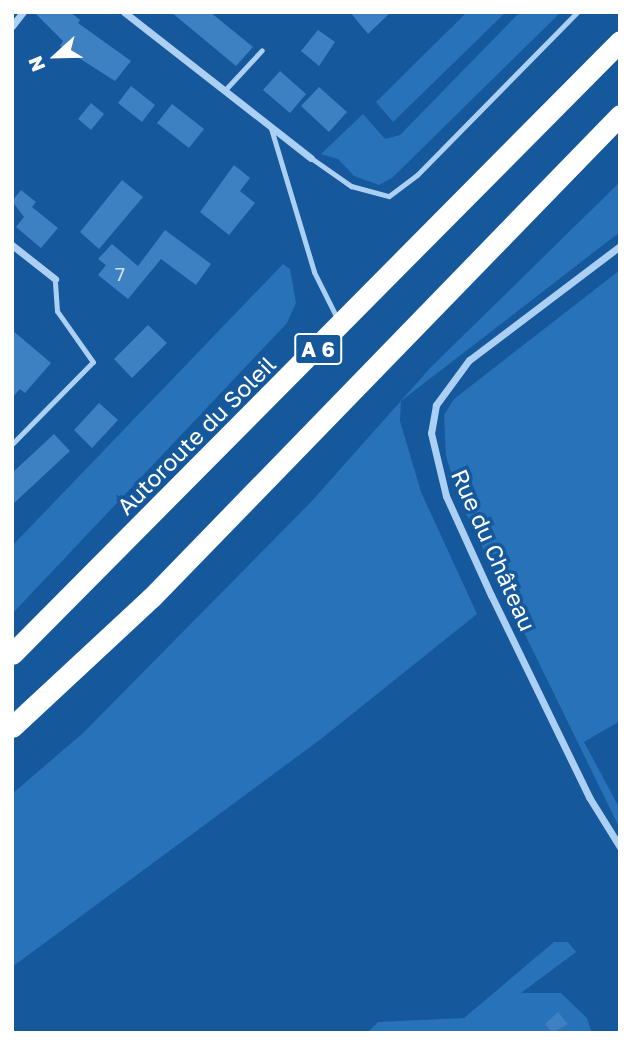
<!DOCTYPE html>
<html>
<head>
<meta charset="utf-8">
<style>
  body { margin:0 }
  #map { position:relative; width:632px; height:1045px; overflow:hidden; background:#15589c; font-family:"Golos Text",sans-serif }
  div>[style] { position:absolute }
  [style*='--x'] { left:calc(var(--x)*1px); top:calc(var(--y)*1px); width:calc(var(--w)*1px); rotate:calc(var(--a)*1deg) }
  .green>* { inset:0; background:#2872ba }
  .building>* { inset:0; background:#3d81c3 }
  .service>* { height:5px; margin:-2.5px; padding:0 2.5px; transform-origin:2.5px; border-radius:2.5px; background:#abd0f3 }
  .minor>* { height:7px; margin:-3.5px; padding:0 3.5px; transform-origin:3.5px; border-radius:3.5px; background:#abd0f3 }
  .motorway>* { height:21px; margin:-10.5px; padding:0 10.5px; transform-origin:10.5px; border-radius:10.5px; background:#fff }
  span { translate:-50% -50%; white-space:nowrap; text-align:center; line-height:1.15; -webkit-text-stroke:7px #15589c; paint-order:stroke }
  .number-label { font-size:19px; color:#cee0f0 }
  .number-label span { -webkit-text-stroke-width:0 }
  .shield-label span { padding:2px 5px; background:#15589c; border:2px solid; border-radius:5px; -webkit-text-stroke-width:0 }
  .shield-label { font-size:21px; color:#fff; font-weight:700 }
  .street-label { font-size:23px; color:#fff }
  .frame { position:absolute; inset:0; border:14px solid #fff; pointer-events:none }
  .north { position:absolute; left:21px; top:21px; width:70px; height:70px; -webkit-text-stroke:5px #15589c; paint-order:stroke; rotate:248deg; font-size:19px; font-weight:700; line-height:28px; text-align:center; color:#fff }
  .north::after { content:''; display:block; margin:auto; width:24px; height:32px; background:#fff; clip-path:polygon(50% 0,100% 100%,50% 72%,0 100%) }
</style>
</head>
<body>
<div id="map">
  <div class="green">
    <i style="clip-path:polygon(467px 12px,506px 12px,393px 122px,376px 102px)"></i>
    <i style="clip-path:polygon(520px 12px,561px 12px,392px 178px,379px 185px,354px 176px,338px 159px,321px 154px,363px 114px,385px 139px,400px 135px)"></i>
    <i style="clip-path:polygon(620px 182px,620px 232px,401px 401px,400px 421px,421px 492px,477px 614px,321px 739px,12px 967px,12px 794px,83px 733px,311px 502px,431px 367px)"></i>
    <i style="clip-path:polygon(283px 264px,290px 269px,296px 303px,287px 323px,12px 614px,12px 546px)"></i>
    <i style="clip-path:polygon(620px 270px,620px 721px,584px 742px,620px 809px,620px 829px,459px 499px,446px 456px,444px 415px,454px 399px)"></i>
    <i style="clip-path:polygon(554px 942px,568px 942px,576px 952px,521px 993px,561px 993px,587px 1018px,592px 1033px,367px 1033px,378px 1022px,464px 1018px)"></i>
  </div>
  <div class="building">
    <i style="clip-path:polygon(34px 12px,70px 12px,80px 20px,78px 23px,131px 61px,115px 81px,60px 46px,63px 41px)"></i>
    <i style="clip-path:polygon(171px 12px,210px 12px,253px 47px,236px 66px)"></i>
    <i style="clip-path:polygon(350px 12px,391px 12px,368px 34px)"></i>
    <i style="clip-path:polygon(318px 30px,335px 42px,319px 66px,301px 51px)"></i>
    <i style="clip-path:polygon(280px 71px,306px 94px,290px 113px,263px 90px)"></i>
    <i style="clip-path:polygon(131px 86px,155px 105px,142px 122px,118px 103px)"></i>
    <i style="clip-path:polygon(319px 87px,347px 112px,329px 132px,301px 106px)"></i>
    <i style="clip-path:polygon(91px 103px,104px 114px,91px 130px,78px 119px)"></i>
    <i style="clip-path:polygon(172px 104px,204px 129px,189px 148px,157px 123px)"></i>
    <i style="clip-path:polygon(234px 165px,250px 178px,240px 191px,255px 203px,229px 235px,200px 212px)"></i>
    <i style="clip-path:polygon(122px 180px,143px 197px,99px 249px,80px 232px)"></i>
    <i style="clip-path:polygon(21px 190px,36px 202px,24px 217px,32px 207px,58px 228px,41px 248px,16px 227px,24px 217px,12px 201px)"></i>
    <i style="clip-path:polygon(165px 230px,211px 264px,196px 285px,161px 259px,128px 299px,98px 275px,106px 265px,98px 259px,112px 244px,138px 266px)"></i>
    <i style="clip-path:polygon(148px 325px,167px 343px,132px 378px,114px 359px)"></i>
    <i style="clip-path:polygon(12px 330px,51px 363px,25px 393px,20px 389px,12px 398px)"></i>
    <i style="clip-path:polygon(99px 403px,118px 420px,92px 448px,74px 430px)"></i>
    <i style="clip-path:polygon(54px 434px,70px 451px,12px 505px,12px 473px)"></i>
    <i style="clip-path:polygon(558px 1012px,568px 1024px,552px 1033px,545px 1024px)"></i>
  </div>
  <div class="service">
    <i style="--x:225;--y:90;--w:54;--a:-47.2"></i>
    <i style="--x:270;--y:125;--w:153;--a:73.3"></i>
    <i style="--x:314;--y:272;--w:54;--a:63.4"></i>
    <i style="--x:311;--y:158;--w:49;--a:35"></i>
    <i style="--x:351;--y:186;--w:39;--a:15"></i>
    <i style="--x:389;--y:196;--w:35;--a:-37"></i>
    <i style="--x:417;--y:175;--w:228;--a:-45.5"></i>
    <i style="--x:12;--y:444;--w:115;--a:-45.4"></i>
    <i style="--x:93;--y:362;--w:62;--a:-125.2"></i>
    <i style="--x:57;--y:311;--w:32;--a:-94"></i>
  </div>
  <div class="minor">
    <i style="--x:124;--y:12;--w:237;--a:38"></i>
    <i style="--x:12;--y:26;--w:18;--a:-52"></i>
    <i style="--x:12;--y:245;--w:55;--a:38.3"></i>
    <i style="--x:620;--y:246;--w:189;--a:142.9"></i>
    <i style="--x:469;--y:360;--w:56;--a:126.3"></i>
    <i style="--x:436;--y:405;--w:28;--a:100"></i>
    <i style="--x:431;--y:433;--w:65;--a:76.6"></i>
    <i style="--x:446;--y:496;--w:109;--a:65.6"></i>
    <i style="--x:491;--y:595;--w:225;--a:64.1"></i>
    <i style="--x:589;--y:797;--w:59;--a:58.2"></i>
  </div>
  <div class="motorway">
    <i style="--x:12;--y:654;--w:863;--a:-45.23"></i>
    <i style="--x:12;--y:727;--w:190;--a:-42.9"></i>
    <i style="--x:151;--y:598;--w:673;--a:-45.84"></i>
  </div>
  <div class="number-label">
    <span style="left:120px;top:274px">7</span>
  </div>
  <div class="shield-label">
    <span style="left:318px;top:349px">A 6</span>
  </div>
  <div class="street-label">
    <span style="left:196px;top:435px;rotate:-45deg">Autoroute du Soleil</span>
    <span style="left:494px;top:550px;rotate:66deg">Rue du Château</span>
  </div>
  <div class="frame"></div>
  <div class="north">N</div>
</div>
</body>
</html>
